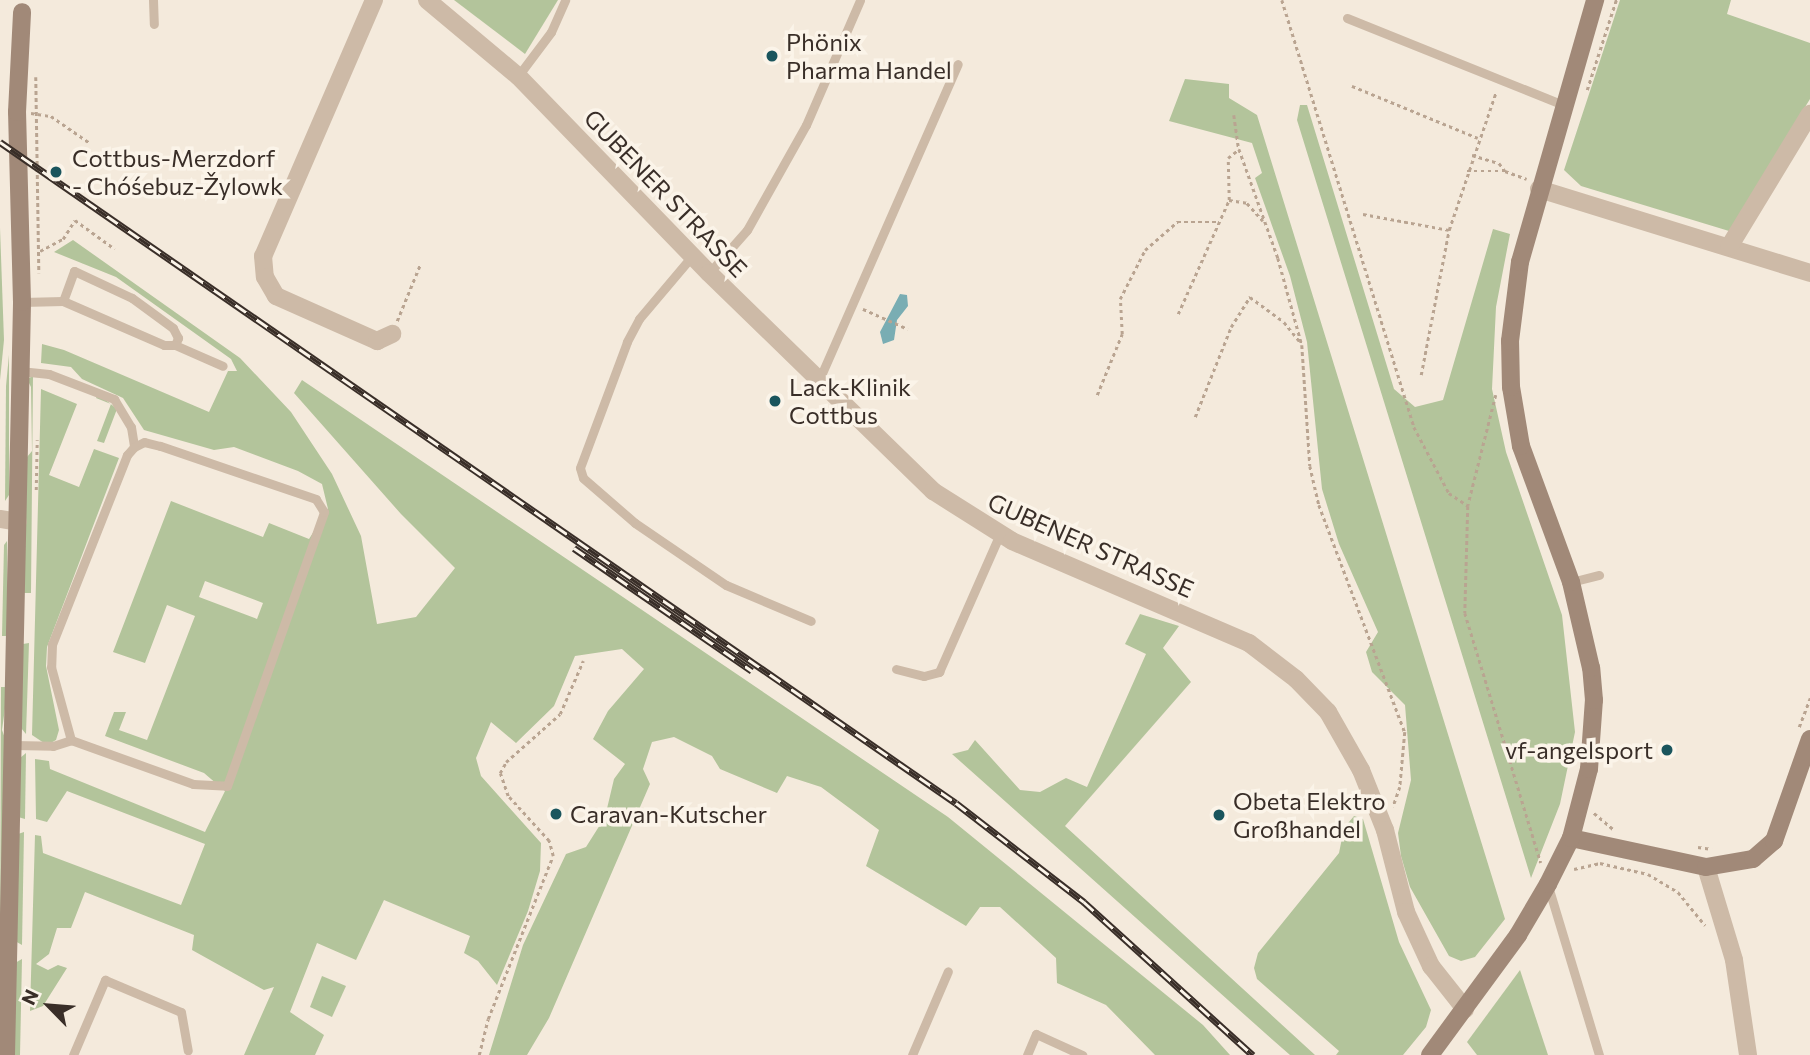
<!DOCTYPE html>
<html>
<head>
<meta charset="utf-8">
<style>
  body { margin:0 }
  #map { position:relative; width:1810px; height:1055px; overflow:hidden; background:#f4eadc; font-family:Commissioner,sans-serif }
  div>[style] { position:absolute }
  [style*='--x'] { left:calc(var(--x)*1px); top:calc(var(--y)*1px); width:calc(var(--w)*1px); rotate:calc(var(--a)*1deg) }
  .green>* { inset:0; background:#b3c49b }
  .water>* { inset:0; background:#79adb3 }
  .path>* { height:2.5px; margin-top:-1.25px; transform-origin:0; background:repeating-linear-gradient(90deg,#b9a491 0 3.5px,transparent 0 7px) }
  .lane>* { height:9px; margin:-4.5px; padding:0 4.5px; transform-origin:4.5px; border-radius:4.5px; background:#cdbaa7 }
  .street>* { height:18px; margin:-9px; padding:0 9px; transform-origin:9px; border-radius:9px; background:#cdbaa7 }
  .secondary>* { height:18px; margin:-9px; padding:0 9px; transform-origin:9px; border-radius:9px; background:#a18978 }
  .rail>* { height:7px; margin-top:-3.5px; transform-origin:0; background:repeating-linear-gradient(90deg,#fbf4e9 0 13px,#392e28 0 26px); box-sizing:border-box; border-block:2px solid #392e28 }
  .dots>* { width:19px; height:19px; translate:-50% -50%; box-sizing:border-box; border:4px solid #fbf4e9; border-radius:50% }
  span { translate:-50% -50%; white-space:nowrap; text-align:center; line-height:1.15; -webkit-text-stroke:7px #fbf4e9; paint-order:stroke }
  .poi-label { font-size:24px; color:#392e28 }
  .left { translate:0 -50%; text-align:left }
  .right { translate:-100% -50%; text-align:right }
  .street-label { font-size:24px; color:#392e28 }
  .north { position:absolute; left:14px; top:971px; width:70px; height:70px; -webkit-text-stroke:5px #fbf4e9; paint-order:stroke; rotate:295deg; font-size:19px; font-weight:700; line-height:28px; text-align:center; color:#392e28 }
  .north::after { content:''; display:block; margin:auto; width:24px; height:32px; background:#392e28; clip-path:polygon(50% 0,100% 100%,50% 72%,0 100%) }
</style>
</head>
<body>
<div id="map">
  <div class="green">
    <i style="clip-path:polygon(454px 0,558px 0,525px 54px)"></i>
    <i style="clip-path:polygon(1620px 0,1731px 0,1727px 14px,1810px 43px,1810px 99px,1729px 231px,1581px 186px,1564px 170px)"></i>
    <i style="clip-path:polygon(1185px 79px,1229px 84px,1229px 98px,1257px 115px,1505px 919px,1475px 957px,1461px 961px,1449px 956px,1410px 887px,1401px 856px,1398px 833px,1411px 780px,1405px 705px,1372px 672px,1366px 652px,1378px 632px,1339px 544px,1322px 489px,1307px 342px,1290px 276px,1255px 178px,1262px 173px,1252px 143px,1169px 121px)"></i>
    <i style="clip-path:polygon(1300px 105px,1307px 105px,1394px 389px,1415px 407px,1443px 400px,1493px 229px,1510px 234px,1496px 307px,1492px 389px,1506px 452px,1562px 615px,1575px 732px,1560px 804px,1531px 878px,1297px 120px)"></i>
    <i style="clip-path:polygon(0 228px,4px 340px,0 380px)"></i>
    <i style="clip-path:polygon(evenodd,73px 240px,240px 358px,291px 412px,332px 474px,361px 536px,377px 624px,416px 617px,455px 568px,401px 514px,294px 393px,302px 380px,948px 817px,1203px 1025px,1230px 1055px,1155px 1055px,1106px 1005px,1057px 983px,1056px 958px,1000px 907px,980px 907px,966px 926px,866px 866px,879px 830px,821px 787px,787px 776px,777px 793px,720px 769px,712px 756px,674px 737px,652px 742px,643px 769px,650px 784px,549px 1018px,527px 1055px,489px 1055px,523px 945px,566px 854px,586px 847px,605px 817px,614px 779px,625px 764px,593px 739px,608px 711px,644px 669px,622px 649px,575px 656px,554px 706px,516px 743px,491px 722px,476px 758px,481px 776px,541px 843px,540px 871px,528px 911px,497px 985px,478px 961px,464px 953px,470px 936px,384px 900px,356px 960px,317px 943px,290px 1012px,324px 1035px,315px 1055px,244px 1055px,274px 987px,264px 990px,192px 950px,194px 935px,85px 892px,71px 928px,57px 928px,49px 954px,36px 964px,48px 970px,58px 965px,67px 968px,43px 1006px,30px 1011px,35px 835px,41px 836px,43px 853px,181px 905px,205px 844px,67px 791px,47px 822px,36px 819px,35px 759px,49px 761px,50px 769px,205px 832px,225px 791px,204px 773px,105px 736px,114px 712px,126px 712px,119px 730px,147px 740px,195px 616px,167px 605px,145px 663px,113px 652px,171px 501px,263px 537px,269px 523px,309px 539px,328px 509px,322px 484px,298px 471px,234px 447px,214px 450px,144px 430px,123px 398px,82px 379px,71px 367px,41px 363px,42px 344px,64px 350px,209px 412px,228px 371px,237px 371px,231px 359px,116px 277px,54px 252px,73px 240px,205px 581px,263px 603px,257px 619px,199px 597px,205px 581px)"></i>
    <i style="clip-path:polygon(9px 355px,9px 495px,5px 501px,6px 386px)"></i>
    <i style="clip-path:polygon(33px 376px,31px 593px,24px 593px,27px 457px,32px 451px,31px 387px,27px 379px)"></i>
    <i style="clip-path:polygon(41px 389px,77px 404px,49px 475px,79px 487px,94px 449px,119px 458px,47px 647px,46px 666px,59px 730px,56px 740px,47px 745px,32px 735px)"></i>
    <i style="clip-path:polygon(98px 394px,117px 409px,104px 443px,97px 441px,111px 404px,96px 398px)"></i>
    <i style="clip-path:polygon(7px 541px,8px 636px,2px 636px,4px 545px)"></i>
    <i style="clip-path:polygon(1140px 614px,1179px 626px,1163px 648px,1191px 682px,1065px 826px,1315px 1055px,1290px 1055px,1274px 1041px,952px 754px,968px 750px,975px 740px,1020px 790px,1040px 792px,1066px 778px,1087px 787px,1146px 654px,1125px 644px)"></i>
    <i style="clip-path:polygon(29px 643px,26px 734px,21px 728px,23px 644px)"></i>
    <i style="clip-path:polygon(1px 687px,8px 687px,2px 730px,6px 741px,0 983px)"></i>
    <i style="clip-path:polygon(26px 753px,25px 819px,18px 817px,20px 758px)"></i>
    <i style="clip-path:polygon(1354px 816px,1363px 819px,1399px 942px,1431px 1010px,1426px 1027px,1403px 1055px,1336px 1055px,1339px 1051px,1257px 979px,1254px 968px,1258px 953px,1339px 853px,1344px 828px)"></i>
    <i style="clip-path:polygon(24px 832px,22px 945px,15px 941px,18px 834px)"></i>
    <i style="clip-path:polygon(22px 959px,20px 1055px,13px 1055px,15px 963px)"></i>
    <i style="clip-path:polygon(1520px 970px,1548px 1055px,1477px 1055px,1467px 1042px)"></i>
    <i style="clip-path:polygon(322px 976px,346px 986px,332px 1017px,310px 1007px)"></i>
  </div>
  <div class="water">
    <i style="clip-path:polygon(900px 294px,907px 295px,908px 306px,897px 320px,894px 340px,883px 344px,880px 332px)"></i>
  </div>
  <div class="path">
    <i style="--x:1282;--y:0;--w:447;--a:72.8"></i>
    <i style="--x:1414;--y:427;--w:75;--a:62.1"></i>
    <i style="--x:1449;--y:493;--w:23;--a:34"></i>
    <i style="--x:36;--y:77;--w:196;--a:89.1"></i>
    <i style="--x:1352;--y:86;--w:136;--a:22.4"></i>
    <i style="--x:1587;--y:90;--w:95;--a:-72.1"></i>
    <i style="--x:31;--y:113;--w:20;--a:9"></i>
    <i style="--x:51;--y:116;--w:47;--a:34.7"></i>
    <i style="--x:1234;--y:115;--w:34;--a:82"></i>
    <i style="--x:1239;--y:149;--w:116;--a:70.3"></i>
    <i style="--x:1278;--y:258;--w:90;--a:74.6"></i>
    <i style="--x:1302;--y:345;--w:121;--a:86.2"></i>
    <i style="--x:1310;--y:466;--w:40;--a:77"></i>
    <i style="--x:1319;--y:505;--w:243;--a:69.3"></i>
    <i style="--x:1405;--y:732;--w:55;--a:95.2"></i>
    <i style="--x:1400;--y:787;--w:21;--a:109"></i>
    <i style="--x:1472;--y:155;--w:28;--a:17"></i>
    <i style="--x:1499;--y:163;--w:10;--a:53"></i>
    <i style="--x:1467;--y:171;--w:38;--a:0"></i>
    <i style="--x:1505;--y:171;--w:23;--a:20"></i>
    <i style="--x:1229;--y:200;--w:42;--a:-91.4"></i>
    <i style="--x:1228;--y:158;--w:14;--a:-39"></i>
    <i style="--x:1363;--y:214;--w:87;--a:10.5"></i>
    <i style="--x:40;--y:251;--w:26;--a:-28"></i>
    <i style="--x:63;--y:239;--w:22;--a:-58"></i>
    <i style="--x:75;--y:220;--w:49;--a:35.9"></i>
    <i style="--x:863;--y:309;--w:49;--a:24"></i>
    <i style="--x:1178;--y:314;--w:125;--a:-65.9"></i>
    <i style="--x:1229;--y:200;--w:18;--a:9"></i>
    <i style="--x:1247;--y:203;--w:24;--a:48"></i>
    <i style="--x:397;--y:321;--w:61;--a:-67.7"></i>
    <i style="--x:1421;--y:375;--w:148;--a:-79.1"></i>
    <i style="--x:1449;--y:230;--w:146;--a:-71.2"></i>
    <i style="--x:1097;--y:395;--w:66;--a:-67.7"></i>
    <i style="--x:1122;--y:334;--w:35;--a:-93"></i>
    <i style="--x:1120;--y:299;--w:55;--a:-63"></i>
    <i style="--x:1145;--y:250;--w:43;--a:-41.2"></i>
    <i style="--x:1177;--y:222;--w:40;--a:0"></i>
    <i style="--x:1496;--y:395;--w:114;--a:104.2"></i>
    <i style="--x:1468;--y:506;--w:107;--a:91.6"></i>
    <i style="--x:1465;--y:613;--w:261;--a:73.1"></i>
    <i style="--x:1195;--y:417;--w:97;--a:-68.2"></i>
    <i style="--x:1231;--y:327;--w:36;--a:-58"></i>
    <i style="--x:1250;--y:297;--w:42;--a:36.3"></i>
    <i style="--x:1284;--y:322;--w:26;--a:51"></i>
    <i style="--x:36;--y:490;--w:50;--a:-88.9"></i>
    <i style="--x:1799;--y:727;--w:31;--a:-69"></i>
    <i style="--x:1594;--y:813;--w:25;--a:40"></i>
    <i style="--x:1698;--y:847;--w:14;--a:8"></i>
    <i style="--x:1574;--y:869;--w:27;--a:-13"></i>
    <i style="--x:1600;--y:863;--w:49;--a:12.9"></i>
    <i style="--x:1648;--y:874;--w:35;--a:31"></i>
    <i style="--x:1678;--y:892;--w:43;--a:50.7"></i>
    <i style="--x:479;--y:1055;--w:37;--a:-76"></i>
    <i style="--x:488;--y:1019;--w:175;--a:-68.3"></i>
    <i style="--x:553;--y:856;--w:16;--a:-105"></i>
    <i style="--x:549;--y:841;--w:61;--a:-132.3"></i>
    <i style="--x:508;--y:796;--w:24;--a:-109"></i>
    <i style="--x:500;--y:773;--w:13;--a:-61"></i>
    <i style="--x:506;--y:762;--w:72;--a:-41.6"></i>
    <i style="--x:560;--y:714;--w:58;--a:-66.5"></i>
  </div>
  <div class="lane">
    <i style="--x:153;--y:0;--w:24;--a:88"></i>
    <i style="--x:1347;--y:18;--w:233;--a:21.9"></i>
    <i style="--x:518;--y:76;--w:55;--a:-53.1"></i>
    <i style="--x:551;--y:32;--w:35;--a:-66"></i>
    <i style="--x:692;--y:256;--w:82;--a:130.1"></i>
    <i style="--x:639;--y:319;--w:26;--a:118"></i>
    <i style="--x:627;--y:342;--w:134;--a:110.5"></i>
    <i style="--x:580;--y:468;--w:10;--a:73"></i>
    <i style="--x:583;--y:478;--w:69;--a:40.9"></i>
    <i style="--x:635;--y:523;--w:110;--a:34.3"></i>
    <i style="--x:726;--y:585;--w:92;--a:23"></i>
    <i style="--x:709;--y:273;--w:57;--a:-48.5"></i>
    <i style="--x:747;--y:230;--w:120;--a:-60.7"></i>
    <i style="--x:806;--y:125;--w:136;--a:-66.6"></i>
    <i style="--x:22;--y:302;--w:41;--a:-1.4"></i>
    <i style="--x:63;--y:301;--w:110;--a:23.5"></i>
    <i style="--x:164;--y:345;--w:11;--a:0"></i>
    <i style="--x:175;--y:345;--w:8;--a:-67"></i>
    <i style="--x:178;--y:338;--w:11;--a:-117"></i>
    <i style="--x:173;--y:328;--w:51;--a:-143.8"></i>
    <i style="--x:132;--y:298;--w:64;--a:-155"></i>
    <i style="--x:74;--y:271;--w:32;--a:110"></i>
    <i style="--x:175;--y:345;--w:52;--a:23.6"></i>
    <i style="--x:20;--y:371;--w:29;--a:6"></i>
    <i style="--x:49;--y:374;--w:70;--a:21"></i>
    <i style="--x:114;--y:399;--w:33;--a:59"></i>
    <i style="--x:131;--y:427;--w:20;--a:81"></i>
    <i style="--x:819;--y:380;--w:345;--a:-66.3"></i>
    <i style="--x:1571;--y:582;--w:29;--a:-14"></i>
    <i style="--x:896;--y:669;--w:29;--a:14"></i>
    <i style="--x:924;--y:676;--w:16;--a:-15"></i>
    <i style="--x:939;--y:672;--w:151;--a:-66.2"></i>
    <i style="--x:14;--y:745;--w:39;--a:1"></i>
    <i style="--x:53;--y:746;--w:19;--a:-18"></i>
    <i style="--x:71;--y:740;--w:130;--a:19.8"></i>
    <i style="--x:193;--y:784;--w:34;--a:3"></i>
    <i style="--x:227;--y:786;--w:291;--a:-70.5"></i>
    <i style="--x:324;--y:512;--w:15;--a:-122"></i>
    <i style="--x:316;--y:499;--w:165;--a:-161.2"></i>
    <i style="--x:160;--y:446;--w:16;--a:-166"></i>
    <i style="--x:144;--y:442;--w:11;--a:153"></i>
    <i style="--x:134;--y:447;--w:11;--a:131"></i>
    <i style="--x:127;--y:455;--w:203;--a:111.6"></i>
    <i style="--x:52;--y:644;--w:23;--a:92"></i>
    <i style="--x:51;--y:667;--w:76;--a:74.7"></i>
    <i style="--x:1548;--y:886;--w:177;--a:73.2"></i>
    <i style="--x:73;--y:1055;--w:82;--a:-66.9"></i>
    <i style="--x:105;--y:980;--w:82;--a:22.8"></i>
    <i style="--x:181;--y:1012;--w:39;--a:80"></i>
    <i style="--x:912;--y:1055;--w:91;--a:-66.8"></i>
    <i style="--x:1027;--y:1055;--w:23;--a:-67"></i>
    <i style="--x:1036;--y:1034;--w:51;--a:24.5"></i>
  </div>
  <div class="street">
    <i style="--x:374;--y:0;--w:279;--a:113.4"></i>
    <i style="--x:263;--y:256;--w:21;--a:85"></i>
    <i style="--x:265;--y:277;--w:22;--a:60"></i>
    <i style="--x:276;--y:296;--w:111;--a:24"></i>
    <i style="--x:377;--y:341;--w:17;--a:-25"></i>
    <i style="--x:427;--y:0;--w:119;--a:39.9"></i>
    <i style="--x:518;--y:76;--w:274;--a:45.9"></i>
    <i style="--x:709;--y:273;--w:313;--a:44.2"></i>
    <i style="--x:933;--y:491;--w:93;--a:32.3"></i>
    <i style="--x:1012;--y:541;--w:258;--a:23.3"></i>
    <i style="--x:1249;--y:643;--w:59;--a:37.5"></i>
    <i style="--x:1296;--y:679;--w:46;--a:45.9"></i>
    <i style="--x:1328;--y:712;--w:67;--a:60.4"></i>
    <i style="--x:1361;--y:770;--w:65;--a:68.2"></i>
    <i style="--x:1385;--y:830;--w:85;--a:75.6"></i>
    <i style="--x:1406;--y:912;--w:60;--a:65.2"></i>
    <i style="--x:1431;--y:966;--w:55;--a:51.7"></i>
    <i style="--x:1539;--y:189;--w:284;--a:17.2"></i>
    <i style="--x:1729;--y:247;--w:156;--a:-58.7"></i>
    <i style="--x:0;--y:519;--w:18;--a:9"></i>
    <i style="--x:1706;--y:867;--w:97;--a:73.2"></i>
    <i style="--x:1734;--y:960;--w:96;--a:81.6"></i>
  </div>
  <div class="secondary">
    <i style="--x:1571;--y:838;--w:138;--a:12.1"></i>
    <i style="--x:1706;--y:867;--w:48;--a:-9.7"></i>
    <i style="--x:1753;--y:859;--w:28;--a:-41"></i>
    <i style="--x:1774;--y:841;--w:108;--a:-70.6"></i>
    <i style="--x:6;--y:1055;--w:753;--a:-88.78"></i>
    <i style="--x:22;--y:302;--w:190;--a:-91.5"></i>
    <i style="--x:17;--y:112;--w:100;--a:-87.1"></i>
    <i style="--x:1430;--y:1055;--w:149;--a:-53.7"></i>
    <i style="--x:1518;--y:935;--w:59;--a:-59.5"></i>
    <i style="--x:1548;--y:884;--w:51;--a:-63.4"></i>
    <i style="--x:1571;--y:838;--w:71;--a:-75.4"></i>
    <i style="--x:1589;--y:769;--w:69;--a:-85.9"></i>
    <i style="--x:1594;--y:700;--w:32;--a:-95"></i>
    <i style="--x:1591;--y:668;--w:88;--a:-103.1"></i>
    <i style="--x:1571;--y:582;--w:145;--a:-110.2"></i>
    <i style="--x:1521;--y:446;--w:60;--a:-99.6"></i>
    <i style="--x:1511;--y:387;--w:46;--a:-91.2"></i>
    <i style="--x:1510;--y:341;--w:80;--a:-82.8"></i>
    <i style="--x:1520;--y:262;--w:273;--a:-74"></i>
  </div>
  <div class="rail">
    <i style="--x:0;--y:142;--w:1162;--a:34.66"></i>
    <i style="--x:956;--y:803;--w:162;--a:37.7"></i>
    <i style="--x:1084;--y:902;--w:228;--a:42.2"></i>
    <i style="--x:574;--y:548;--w:216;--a:34.6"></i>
  </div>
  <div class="dots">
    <i style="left:772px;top:56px;background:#1a555d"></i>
    <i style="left:56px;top:172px;background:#1a555d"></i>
    <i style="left:775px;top:401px;background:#1a555d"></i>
    <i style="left:1667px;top:750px;background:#1a555d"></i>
    <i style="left:556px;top:814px;background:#1a555d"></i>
    <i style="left:1219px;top:815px;background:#1a555d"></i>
  </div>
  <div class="poi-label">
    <span class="left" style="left:786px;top:56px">Phönix<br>Pharma Handel</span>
    <span class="left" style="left:72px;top:172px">Cottbus-Merzdorf<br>- Chóśebuz-Žylowk</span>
    <span class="left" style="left:789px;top:401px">Lack-Klinik<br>Cottbus</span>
    <span class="right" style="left:1653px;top:750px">vf-angelsport</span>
    <span class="left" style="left:1233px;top:815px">Obeta Elektro<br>Großhandel</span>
    <span class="left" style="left:570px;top:814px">Caravan-Kutscher</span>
  </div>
  <div class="street-label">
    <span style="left:666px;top:193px;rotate:46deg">GUBENER STRASSE</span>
    <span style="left:1091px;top:545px;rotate:24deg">GUBENER STRASSE</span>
  </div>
  <div class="north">N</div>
</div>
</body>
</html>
